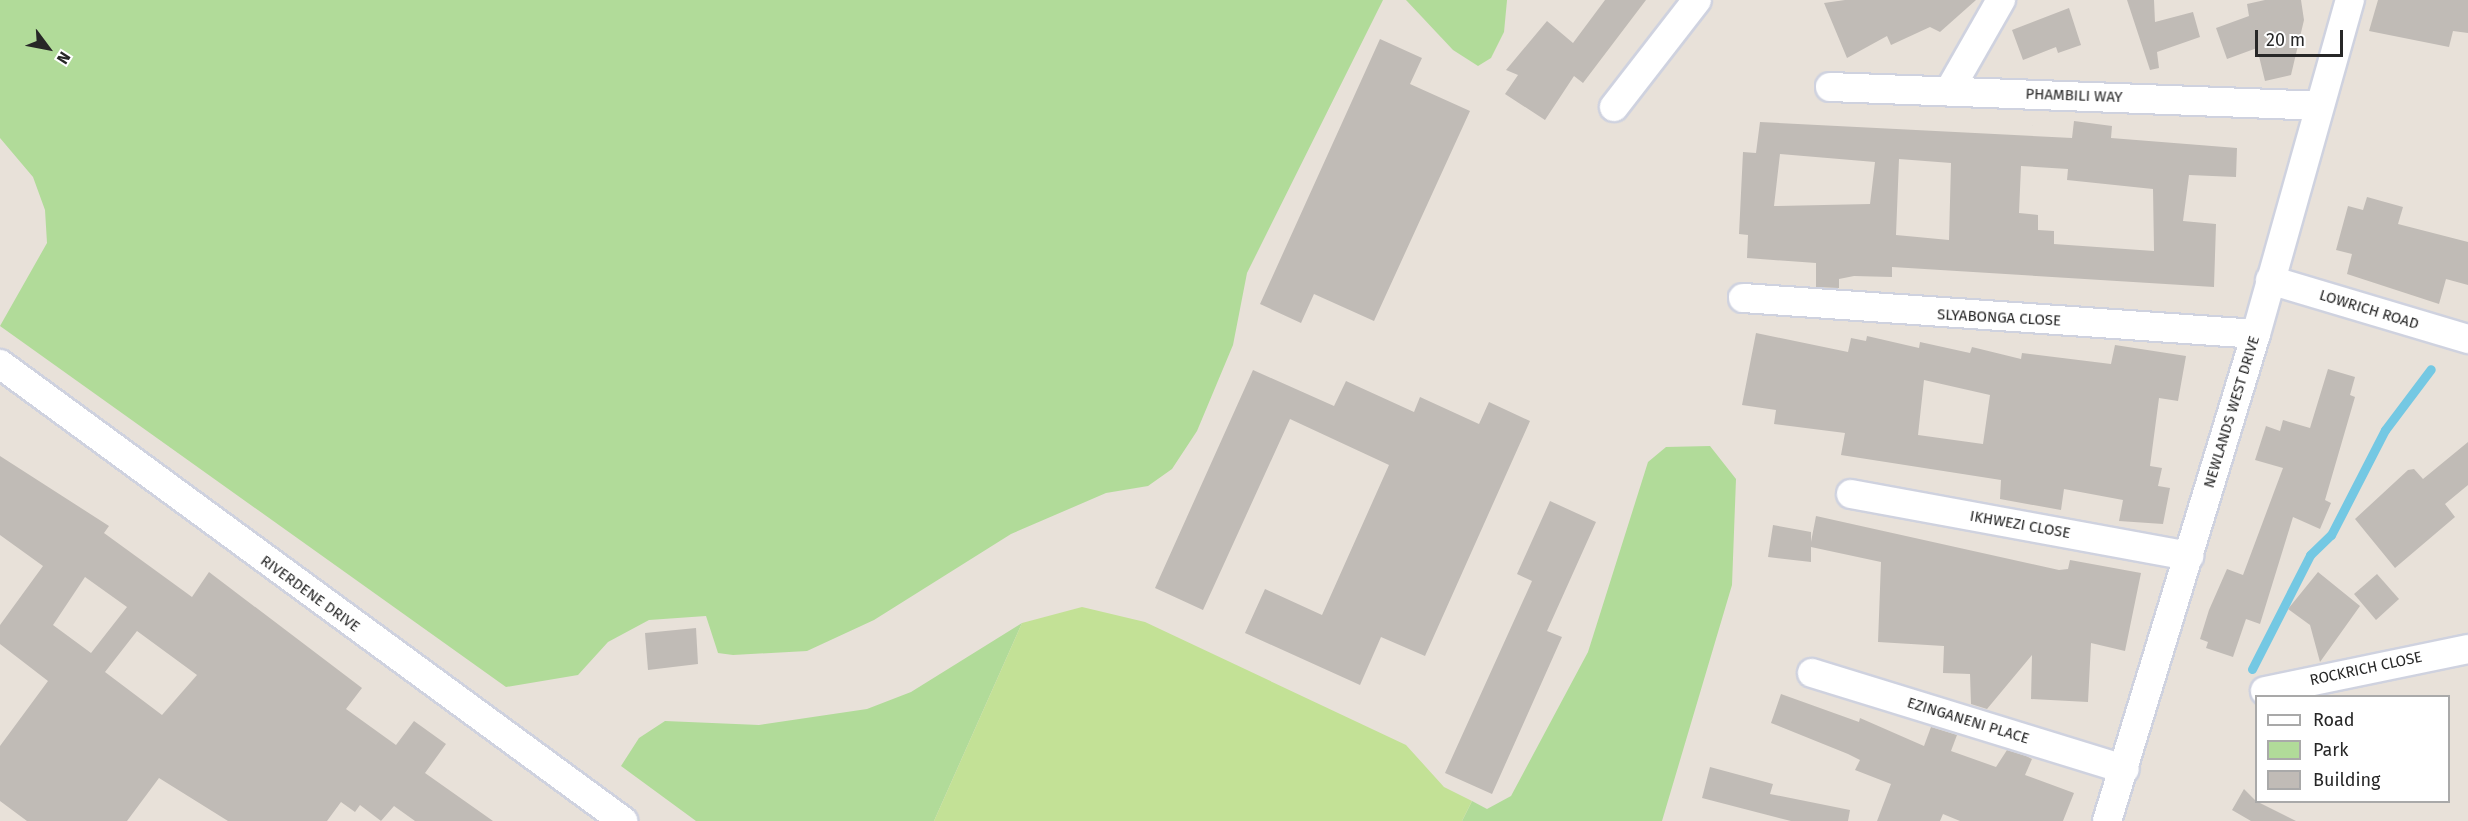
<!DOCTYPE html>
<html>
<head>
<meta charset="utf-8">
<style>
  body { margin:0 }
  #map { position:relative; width:2468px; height:821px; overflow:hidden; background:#e8e1d9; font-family:"Fira Sans",sans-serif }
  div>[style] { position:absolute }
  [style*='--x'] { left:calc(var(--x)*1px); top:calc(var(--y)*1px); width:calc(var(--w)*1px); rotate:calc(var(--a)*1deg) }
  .green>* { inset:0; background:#b1db99 }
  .pitch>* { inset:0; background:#c3e196 }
  .stream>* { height:9px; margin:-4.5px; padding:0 4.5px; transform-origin:4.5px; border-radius:4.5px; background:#74c8e3 }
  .building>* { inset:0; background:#c0bbb6 }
  .roads { filter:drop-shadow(2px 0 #cfd2df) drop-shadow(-2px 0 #cfd2df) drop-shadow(0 2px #cfd2df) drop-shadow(0 -2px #cfd2df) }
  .minor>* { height:28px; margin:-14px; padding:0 14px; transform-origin:14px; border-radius:14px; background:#fff }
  span { translate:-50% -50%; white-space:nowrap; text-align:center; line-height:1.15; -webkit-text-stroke:5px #fff; paint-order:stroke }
  .street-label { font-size:15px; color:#272727 }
  .legend { position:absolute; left:2255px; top:695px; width:195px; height:108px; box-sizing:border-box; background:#fff; border:2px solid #a9a9a9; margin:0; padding:8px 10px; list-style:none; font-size:18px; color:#272727 }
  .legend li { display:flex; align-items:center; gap:12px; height:30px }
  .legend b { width:30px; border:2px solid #a9a9a9 }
  .north { position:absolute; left:18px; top:18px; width:60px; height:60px; -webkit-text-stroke:4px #fff; paint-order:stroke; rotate:122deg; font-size:16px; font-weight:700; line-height:24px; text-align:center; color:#272727 }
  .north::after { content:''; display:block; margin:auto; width:21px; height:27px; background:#272727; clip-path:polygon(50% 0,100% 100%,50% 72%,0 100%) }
  .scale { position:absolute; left:2255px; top:30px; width:88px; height:27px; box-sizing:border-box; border:3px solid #272727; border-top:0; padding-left:8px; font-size:18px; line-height:21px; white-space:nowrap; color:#272727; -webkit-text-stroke:4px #fff; paint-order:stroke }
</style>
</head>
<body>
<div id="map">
  <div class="green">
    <i style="clip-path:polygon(0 0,1383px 0,1247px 273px,1233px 345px,1197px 431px,1172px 469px,1148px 486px,1106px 493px,1011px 534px,874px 620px,807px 651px,733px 655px,718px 653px,706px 616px,649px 620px,608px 642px,578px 675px,506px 687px,0 326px,47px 243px,45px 210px,33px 177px,0 138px)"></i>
    <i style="clip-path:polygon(1406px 0,1507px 0,1504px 32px,1491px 58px,1478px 66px,1453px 50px)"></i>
    <i style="clip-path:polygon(1710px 446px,1736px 479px,1732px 585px,1662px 821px,1462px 821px,1472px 801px,1487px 809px,1511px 796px,1588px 652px,1648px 462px,1666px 447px)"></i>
    <i style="clip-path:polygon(1022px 623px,934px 821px,696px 821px,621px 766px,639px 738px,665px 721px,759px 725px,867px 709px,911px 692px)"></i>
  </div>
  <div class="pitch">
    <i style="clip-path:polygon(1082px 607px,1145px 622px,1406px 745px,1444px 787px,1472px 801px,1462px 821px,934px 821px,1022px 623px)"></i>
  </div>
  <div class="stream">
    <i style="--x:2252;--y:669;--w:128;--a:-63"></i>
    <i style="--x:2310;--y:555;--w:29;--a:-44"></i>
    <i style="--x:2331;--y:535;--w:118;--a:-62.8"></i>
    <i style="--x:2385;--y:430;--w:76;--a:-53"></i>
  </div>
  <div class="building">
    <i style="clip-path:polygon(1605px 0,1646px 0,1583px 83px,1574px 76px,1545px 120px,1505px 94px,1518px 75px,1506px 70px,1547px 21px,1573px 43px)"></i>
    <i style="clip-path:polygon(1845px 0,1976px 0,1940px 32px,1930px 27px,1891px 45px,1887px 36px,1847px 58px,1824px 3px)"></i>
    <i style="clip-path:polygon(2127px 0,2154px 0,2155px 22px,2193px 12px,2200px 37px,2157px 52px,2159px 68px,2150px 70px)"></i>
    <i style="clip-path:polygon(2265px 0,2301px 0,2304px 20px,2291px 75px,2265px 81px,2257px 48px,2227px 59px,2216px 28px,2249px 16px,2247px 4px)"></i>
    <i style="clip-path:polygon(2378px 0,2468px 0,2468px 33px,2453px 31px,2449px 47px,2369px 31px)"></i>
    <i style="clip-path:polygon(2069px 8px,2081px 45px,2058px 53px,2056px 47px,2023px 60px,2012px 30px)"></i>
    <i style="clip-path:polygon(1380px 39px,1422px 58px,1410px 84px,1470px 111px,1374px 321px,1314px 294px,1301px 323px,1260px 304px)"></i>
    <i style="clip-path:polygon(evenodd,2074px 121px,2112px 126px,2111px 138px,2237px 148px,2236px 177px,2189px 175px,2183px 221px,2216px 224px,2214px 287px,1892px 267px,1892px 277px,1854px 276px,1839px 279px,1839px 288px,1816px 287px,1816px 263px,1747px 258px,1748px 235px,1739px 234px,1743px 152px,1756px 153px,1760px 122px,2072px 138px,2074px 121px,1780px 154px,1875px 162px,1870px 204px,1774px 206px,1780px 154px,2074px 121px,1899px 159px,1951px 163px,1949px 240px,1896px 235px,1899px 159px,2074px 121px,2021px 166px,2068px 169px,2067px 180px,2153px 189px,2154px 251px,2054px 244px,2054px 231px,2038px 230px,2038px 215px,2019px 213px,2021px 166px)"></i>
    <i style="clip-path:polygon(2367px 197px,2403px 207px,2398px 224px,2468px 242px,2468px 285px,2446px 279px,2439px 304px,2347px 274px,2352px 254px,2336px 250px,2348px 206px,2363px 210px)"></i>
    <i style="clip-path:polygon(evenodd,1756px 333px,1848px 352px,1851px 338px,1866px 341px,1867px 336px,1919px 348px,1920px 342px,1970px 353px,1972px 347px,2021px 359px,2022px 353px,2111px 364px,2115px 345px,2186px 356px,2178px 401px,2159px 398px,2150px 466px,2162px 468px,2158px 486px,2170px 488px,2163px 524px,2119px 521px,2123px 500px,2064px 489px,2061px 510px,2000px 499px,2001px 480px,1841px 455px,1845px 433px,1774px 424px,1776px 410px,1742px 405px,1756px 333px,1924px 380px,1990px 395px,1983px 444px,1918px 435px,1924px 380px)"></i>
    <i style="clip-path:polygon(2328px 369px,2355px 377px,2350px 395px,2355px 397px,2325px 500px,2331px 503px,2320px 529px,2293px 517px,2260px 624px,2246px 619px,2233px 657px,2206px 648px,2208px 642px,2200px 639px,2209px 610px,2227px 569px,2243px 575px,2283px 468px,2255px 460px,2266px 426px,2280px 431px,2283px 420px,2310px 428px)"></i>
    <i style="clip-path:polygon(1253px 370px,1334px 406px,1346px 381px,1414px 412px,1420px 397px,1479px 424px,1489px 402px,1530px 421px,1425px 656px,1381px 637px,1360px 685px,1245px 633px,1265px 589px,1322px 615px,1389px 465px,1290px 419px,1203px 610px,1155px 588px)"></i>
    <i style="clip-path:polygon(2468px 442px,2468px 485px,2445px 504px,2455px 517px,2395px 568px,2355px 519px,2408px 470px,2414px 469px,2423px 479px)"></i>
    <i style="clip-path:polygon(evenodd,0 456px,109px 526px,104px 533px,192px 597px,209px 572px,362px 688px,346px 709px,396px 745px,414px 721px,446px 744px,425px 773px,493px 821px,415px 821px,394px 806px,381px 821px,360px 805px,355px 812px,341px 802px,327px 821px,228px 821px,159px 778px,127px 821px,27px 821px,0 801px,0 746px,48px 681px,0 644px,0 625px,43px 566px,0 535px,0 456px,85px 577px,127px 607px,91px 653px,53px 625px,85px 577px,0 456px,137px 631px,197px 675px,162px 715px,105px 672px,137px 631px)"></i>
    <i style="clip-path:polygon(1550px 501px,1596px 522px,1547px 631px,1562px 637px,1492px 794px,1445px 773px,1532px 581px,1517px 574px)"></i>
    <i style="clip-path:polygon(1816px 516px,2059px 570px,2068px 569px,2070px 560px,2141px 573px,2125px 651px,2091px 643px,2088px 702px,2031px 699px,2032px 655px,1987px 709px,1971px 704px,1970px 674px,1943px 673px,1944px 646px,1878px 642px,1881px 562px,1811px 547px,1811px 562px,1768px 557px,1773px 525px,1811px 532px,1811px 542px)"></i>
    <i style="clip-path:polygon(2318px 572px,2360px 606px,2320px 662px,2310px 625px,2288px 609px)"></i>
    <i style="clip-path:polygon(2377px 574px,2399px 599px,2376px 620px,2354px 594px)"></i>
    <i style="clip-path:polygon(696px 628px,698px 664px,648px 670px,645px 633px)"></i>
    <i style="clip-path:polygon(1781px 694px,1859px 722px,1860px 718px,1924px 746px,1931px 727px,1957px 735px,1951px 751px,1996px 767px,2007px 750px,2026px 756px,2032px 759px,2025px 775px,2074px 793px,2063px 821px,1960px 821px,1943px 814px,1940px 821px,1877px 821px,1891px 784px,1855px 770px,1860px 760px,1848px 754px,1771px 723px)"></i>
    <i style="clip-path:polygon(1710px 767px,1773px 784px,1770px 794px,1850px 810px,1848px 821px,1791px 821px,1702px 798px)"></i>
    <i style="clip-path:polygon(2244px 789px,2256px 801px,2296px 821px,2251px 821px,2232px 810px)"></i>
  </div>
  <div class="roads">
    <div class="minor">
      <i style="--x:1830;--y:87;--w:487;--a:2.2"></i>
      <i style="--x:1949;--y:91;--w:105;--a:-60.3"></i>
      <i style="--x:1614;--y:107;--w:135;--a:-52.2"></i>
      <i style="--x:2270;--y:280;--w:207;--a:16.6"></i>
      <i style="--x:1743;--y:298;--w:514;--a:4.01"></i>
      <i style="--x:0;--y:364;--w:773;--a:36.26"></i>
      <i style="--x:1851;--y:494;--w:344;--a:10.4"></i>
      <i style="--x:1812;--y:673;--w:327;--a:17.1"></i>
      <i style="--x:2265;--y:691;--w:207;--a:-11.7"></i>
      <i style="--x:2107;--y:821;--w:509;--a:-72.99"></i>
      <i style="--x:2256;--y:334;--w:347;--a:-74.3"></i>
    </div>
  </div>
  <div class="street-label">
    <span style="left:2074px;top:96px;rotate:2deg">PHAMBILI WAY</span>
    <span style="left:2369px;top:310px;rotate:17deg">LOWRICH ROAD</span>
    <span style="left:1999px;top:318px;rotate:3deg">SLYABONGA CLOSE</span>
    <span style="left:2232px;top:412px;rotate:-73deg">NEWLANDS WEST DRIVE</span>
    <span style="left:2020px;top:525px;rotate:10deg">IKHWEZI CLOSE</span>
    <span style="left:310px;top:594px;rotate:36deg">RIVERDENE DRIVE</span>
    <span style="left:2366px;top:669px;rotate:-12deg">ROCKRICH CLOSE</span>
    <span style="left:1968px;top:721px;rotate:17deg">EZINGANENI PLACE</span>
  </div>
  <ul class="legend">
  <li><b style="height:8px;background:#fff"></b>Road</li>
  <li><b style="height:16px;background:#b1db99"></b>Park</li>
  <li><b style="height:16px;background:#c0bbb6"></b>Building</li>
  </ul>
  <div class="north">N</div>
  <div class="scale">20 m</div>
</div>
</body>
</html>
